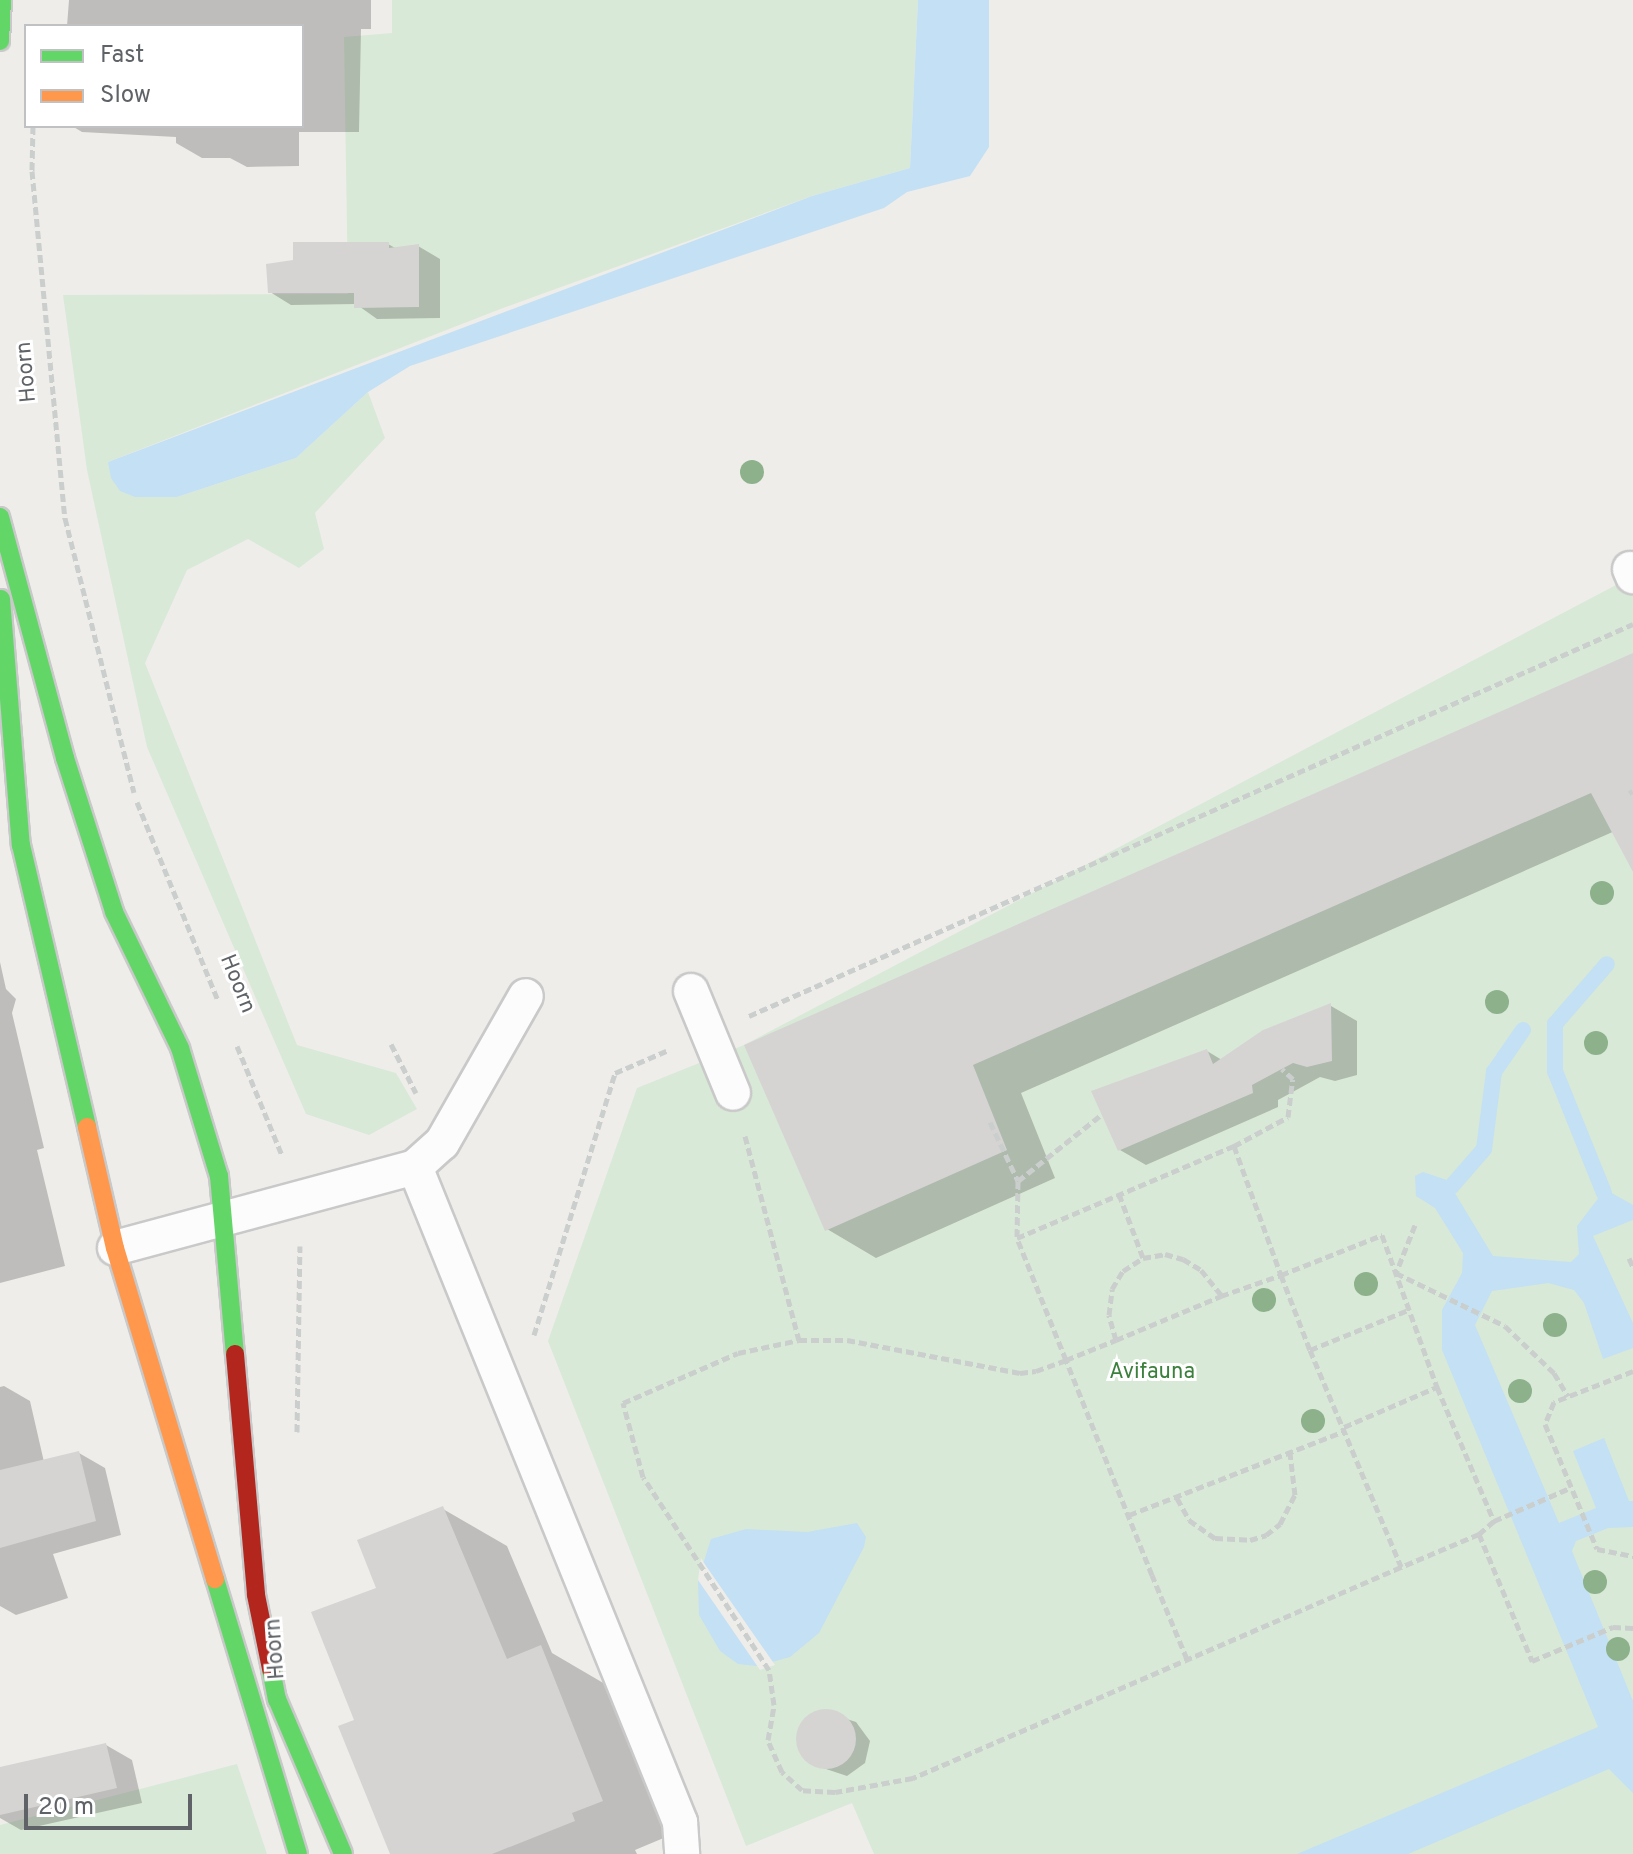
<!DOCTYPE html>
<html>
<head>
<meta charset="utf-8">
<style>
  body { margin:0 }
  #map { position:relative; width:1633px; height:1854px; overflow:hidden; background:#eeedea; font-family:Overpass,sans-serif }
  div>[style] { position:absolute }
  [style*='--x'] { left:calc(var(--x)*1px); top:calc(var(--y)*1px); width:calc(var(--w)*1px); rotate:calc(var(--a)*1deg) }
  .green>* { inset:0; background:#d9e9d7 }
  .water>* { inset:0; background:#c3e0f4 }
  .pier>* { inset:0; background:#eeedea }
  .shadow>* { inset:0; background:#0003 }
  .stream>* { height:16px; margin:-8px; padding:0 8px; transform-origin:8px; border-radius:8px; background:#c3e0f4 }
  .building>* { inset:0; background:#d5d4d3 }
  .round { border-radius:50% }
  .path>* { height:5px; margin-top:-2.5px; transform-origin:0; background:repeating-linear-gradient(90deg,#cacecc 0 8px,transparent 0 12px) }
  .roads { filter:drop-shadow(2px 0 #c9c9c9) drop-shadow(-2px 0 #c9c9c9) drop-shadow(0 2px #c9c9c9) drop-shadow(0 -2px #c9c9c9) }
  .lane>* { height:34px; margin:-17px; padding:0 17px; transform-origin:17px; border-radius:17px; background:#fcfcfc }
  .fast>* { height:18px; margin:-9px; padding:0 9px; transform-origin:9px; border-radius:9px; background:#63d668 }
  .slow>* { height:18px; margin:-9px; padding:0 9px; transform-origin:9px; border-radius:9px; background:#ff974d }
  .jam>* { height:18px; margin:-9px; padding:0 9px; transform-origin:9px; border-radius:9px; background:#b3261e }
  .trees>* { width:24px; height:24px; margin:-12px; border-radius:50%; background:#8cb18b }
  span { translate:-50% -50%; white-space:nowrap; text-align:center; line-height:1.15; -webkit-text-stroke:6px #fff; paint-order:stroke }
  .street-label { font-size:22px; color:#5f6367 }
  .park-label { font-size:22px; color:#3c803d }
  .legend { position:absolute; left:24px; top:24px; width:280px; height:104px; box-sizing:border-box; background:#fff; border:2px solid #bfc1c2; margin:0; padding:10px 14px; list-style:none; font-size:24px; color:#5f6367 }
  .legend li { display:flex; align-items:center; gap:16px; height:40px }
  .legend b { width:40px; border:2px solid #bfc1c2 }
  .scale { position:absolute; left:24px; top:1794px; width:168px; height:36px; box-sizing:border-box; border:4px solid #5f6367; border-top:0; padding-left:10px; font-size:24px; line-height:28px; white-space:nowrap; color:#5f6367; -webkit-text-stroke:6px #fff; paint-order:stroke }
</style>
</head>
<body>
<div id="map">
  <div class="green">
    <i style="clip-path:polygon(392px 0,918px 0,910px 168px,812px 196px,503px 308px,108px 462px,135px 497px,177px 497px,296px 458px,368px 392px,385px 438px,315px 513px,324px 549px,299px 568px,248px 539px,187px 570px,145px 663px,297px 1045px,396px 1073px,417px 1109px,369px 1135px,306px 1114px,147px 747px,87px 470px,63px 295px,348px 294px,344px 37px,392px 33px)"></i>
    <i style="clip-path:polygon(1633px 576px,1633px 1854px,874px 1854px,852px 1803px,746px 1846px,548px 1341px,637px 1088px,744px 1045px)"></i>
    <i style="clip-path:polygon(237px 1764px,267px 1854px,0 1854px,0 1825px)"></i>
  </div>
  <div class="water">
    <i style="clip-path:polygon(918px 0,989px 0,989px 147px,970px 176px,907px 192px,884px 208px,410px 366px,368px 392px,296px 458px,177px 497px,135px 497px,120px 491px,111px 478px,108px 462px,812px 196px,910px 168px)"></i>
    <i style="clip-path:polygon(1423px 1172px,1447px 1180px,1493px 1256px,1571px 1262px,1579px 1254px,1577px 1226px,1600px 1196px,1608px 1191px,1633px 1205px,1633px 1220px,1593px 1236px,1633px 1323px,1633px 1348px,1603px 1359px,1584px 1303px,1574px 1290px,1548px 1283px,1492px 1291px,1475px 1325px,1559px 1523px,1596px 1508px,1573px 1451px,1604px 1438px,1629px 1501px,1633px 1501px,1633px 1527px,1608px 1528px,1576px 1541px,1572px 1551px,1633px 1701px,1633px 1793px,1609px 1769px,1408px 1854px,1297px 1854px,1598px 1727px,1442px 1350px,1442px 1310px,1462px 1273px,1463px 1253px,1435px 1208px,1416px 1196px,1415px 1176px)"></i>
    <i style="clip-path:polygon(857px 1523px,866px 1537px,864px 1547px,819px 1633px,790px 1657px,757px 1666px,738px 1664px,720px 1651px,699px 1615px,698px 1580px,711px 1539px,746px 1529px,807px 1532px)"></i>
  </div>
  <div class="pier">
    <i style="clip-path:polygon(701px 1558px,704px 1563px,775px 1665px,760px 1670px,698px 1580px)"></i>
  </div>
  <div class="shadow">
    <i style="clip-path:polygon(69px 0,371px 0,371px 29px,361px 29px,359px 132px,299px 132px,299px 166px,247px 167px,230px 158px,202px 158px,176px 143px,176px 137px,82px 132px,72px 126px,302px 126px,302px 26px,67px 26px)"></i>
    <i style="clip-path:polygon(388px 244px,397px 249px,418px 246px,440px 259px,440px 318px,377px 319px,356px 304px,291px 305px,270px 292px)"></i>
    <i style="clip-path:polygon(1633px 655px,1633px 823px,1021px 1093px,1055px 1178px,876px 1258px,827px 1229px,746px 1046px)"></i>
    <i style="clip-path:polygon(0 962px,6px 989px,16px 999px,12px 1013px,44px 1148px,37px 1150px,65px 1266px,0 1283px)"></i>
    <i style="clip-path:polygon(1331px 1006px,1357px 1021px,1357px 1075px,1335px 1081px,1320px 1077px,1278px 1100px,1278px 1107px,1146px 1165px,1120px 1150px,1207px 1051px,1222px 1060px,1264px 1031px)"></i>
    <i style="clip-path:polygon(4px 1386px,30px 1401px,44px 1462px,79px 1453px,105px 1468px,121px 1535px,53px 1554px,68px 1598px,16px 1615px,0 1606px,0 1387px)"></i>
    <i style="clip-path:polygon(443px 1509px,507px 1546px,552px 1653px,605px 1684px,666px 1837px,635px 1850px,637px 1854px,393px 1854px,357px 1721px,378px 1589px)"></i>
    <i style="clip-path:polygon(819px 1710px,856px 1722px,870px 1741px,865px 1763px,847px 1776px,811px 1764px,797px 1745px,801px 1723px)"></i>
    <i style="clip-path:polygon(106px 1745px,132px 1760px,142px 1803px,21px 1830px,0 1818px,0 1769px)"></i>
  </div>
  <div class="stream">
    <i style="--x:1451;--y:1187;--w:50;--a:-49"></i>
    <i style="--x:1484;--y:1149;--w:78;--a:-82.6"></i>
    <i style="--x:1494;--y:1072;--w:51;--a:-55.4"></i>
    <i style="--x:1604;--y:1193;--w:131;--a:-111.9"></i>
    <i style="--x:1555;--y:1071;--w:47;--a:-90"></i>
    <i style="--x:1555;--y:1024;--w:79;--a:-49.1"></i>
  </div>
  <div class="building">
    <i style="clip-path:polygon(293px 242px,389px 242px,389px 248px,419px 244px,419px 307px,354px 308px,354px 293px,268px 293px,266px 264px,293px 260px)"></i>
    <i style="clip-path:polygon(1633px 653px,1633px 872px,1591px 793px,973px 1065px,1007px 1150px,825px 1231px,744px 1045px)"></i>
    <i style="clip-path:polygon(1331px 1003px,1332px 1061px,1307px 1067px,1293px 1063px,1252px 1085px,1253px 1093px,1118px 1151px,1091px 1091px,1207px 1049px,1213px 1064px,1263px 1030px)"></i>
    <i style="clip-path:polygon(79px 1451px,96px 1521px,0 1548px,0 1470px)"></i>
    <i style="clip-path:polygon(443px 1506px,507px 1659px,541px 1645px,603px 1801px,572px 1813px,575px 1821px,492px 1854px,390px 1854px,338px 1726px,354px 1720px,311px 1612px,376px 1588px,357px 1540px)"></i>
    <i class="round" style="left:796px;top:1709px;width:60px;height:60px"></i>
    <i style="clip-path:polygon(106px 1743px,117px 1788px,0 1815px,0 1767px)"></i>
  </div>
  <div class="path">
    <i style="--x:33;--y:126;--w:45;--a:91.3"></i>
    <i style="--x:32;--y:171;--w:349;--a:84.6"></i>
    <i style="--x:65;--y:518;--w:283;--a:75.9"></i>
    <i style="--x:1629;--y:793;--w:4;--a:-27"></i>
    <i style="--x:137;--y:802;--w:214;--a:67.8"></i>
    <i style="--x:749;--y:1016;--w:967;--a:-23.91"></i>
    <i style="--x:391;--y:1044;--w:55;--a:63"></i>
    <i style="--x:237;--y:1046;--w:118;--a:67.6"></i>
    <i style="--x:990;--y:1122;--w:65;--a:64.6"></i>
    <i style="--x:1018;--y:1181;--w:57;--a:91"></i>
    <i style="--x:745;--y:1136;--w:211;--a:75.2"></i>
    <i style="--x:1234;--y:1146;--w:61;--a:-28.2"></i>
    <i style="--x:1288;--y:1117;--w:38;--a:-83"></i>
    <i style="--x:1293;--y:1079;--w:15;--a:-138"></i>
    <i style="--x:1018;--y:1181;--w:106;--a:-38.5"></i>
    <i style="--x:1119;--y:1194;--w:68;--a:69.4"></i>
    <i style="--x:1415;--y:1225;--w:52;--a:111.6"></i>
    <i style="--x:1396;--y:1273;--w:121;--a:25.9"></i>
    <i style="--x:1505;--y:1326;--w:68;--a:43.8"></i>
    <i style="--x:1554;--y:1373;--w:27;--a:59"></i>
    <i style="--x:1629;--y:1258;--w:10;--a:66"></i>
    <i style="--x:534;--y:1335;--w:274;--a:-72.8"></i>
    <i style="--x:615;--y:1073;--w:56;--a:-23.3"></i>
    <i style="--x:1116;--y:1340;--w:26;--a:-106"></i>
    <i style="--x:1109;--y:1315;--w:26;--a:-83"></i>
    <i style="--x:1112;--y:1289;--w:21;--a:-59"></i>
    <i style="--x:1123;--y:1271;--w:24;--a:-33"></i>
    <i style="--x:1143;--y:1258;--w:22;--a:-10"></i>
    <i style="--x:1165;--y:1254;--w:19;--a:16"></i>
    <i style="--x:1183;--y:1259;--w:21;--a:31"></i>
    <i style="--x:1201;--y:1270;--w:32;--a:51"></i>
    <i style="--x:1310;--y:1350;--w:106;--a:-22.2"></i>
    <i style="--x:1633;--y:1371;--w:85;--a:158.6"></i>
    <i style="--x:1554;--y:1402;--w:24;--a:112"></i>
    <i style="--x:1545;--y:1424;--w:135;--a:67.4"></i>
    <i style="--x:1597;--y:1549;--w:37;--a:11"></i>
    <i style="--x:1344;--y:1427;--w:101;--a:-23.3"></i>
    <i style="--x:297;--y:1432;--w:186;--a:-89.1"></i>
    <i style="--x:1177;--y:1498;--w:25;--a:61"></i>
    <i style="--x:1189;--y:1520;--w:32;--a:35"></i>
    <i style="--x:1215;--y:1538;--w:35;--a:3"></i>
    <i style="--x:1250;--y:1540;--w:17;--a:-17"></i>
    <i style="--x:1266;--y:1535;--w:18;--a:-38"></i>
    <i style="--x:1280;--y:1524;--w:33;--a:-63"></i>
    <i style="--x:1295;--y:1495;--w:42;--a:-96.8"></i>
    <i style="--x:1129;--y:1515;--w:232;--a:-21.3"></i>
    <i style="--x:1494;--y:1521;--w:83;--a:-23.5"></i>
    <i style="--x:1479;--y:1534;--w:138;--a:67.3"></i>
    <i style="--x:1532;--y:1661;--w:88;--a:-22.8"></i>
    <i style="--x:1613;--y:1627;--w:20;--a:3"></i>
    <i style="--x:1187;--y:1659;--w:91;--a:-112.6"></i>
    <i style="--x:1152;--y:1575;--w:232;--a:-111.8"></i>
    <i style="--x:1066;--y:1360;--w:131;--a:-111.9"></i>
    <i style="--x:1017;--y:1238;--w:236;--a:-23"></i>
    <i style="--x:1234;--y:1146;--w:137;--a:70"></i>
    <i style="--x:1281;--y:1275;--w:80;--a:68.9"></i>
    <i style="--x:1310;--y:1350;--w:235;--a:67.2"></i>
    <i style="--x:1401;--y:1567;--w:532;--a:156.62"></i>
    <i style="--x:913;--y:1778;--w:79;--a:169.8"></i>
    <i style="--x:835;--y:1792;--w:33;--a:-177"></i>
    <i style="--x:802;--y:1790;--w:27;--a:-138"></i>
    <i style="--x:782;--y:1772;--w:35;--a:-114"></i>
    <i style="--x:768;--y:1740;--w:36;--a:-80"></i>
    <i style="--x:774;--y:1705;--w:35;--a:-98"></i>
    <i style="--x:769;--y:1670;--w:230;--a:-123.1"></i>
    <i style="--x:643;--y:1477;--w:77;--a:-105.1"></i>
    <i style="--x:623;--y:1403;--w:125;--a:-23.5"></i>
    <i style="--x:738;--y:1353;--w:62;--a:-12"></i>
    <i style="--x:799;--y:1340;--w:48;--a:0"></i>
    <i style="--x:847;--y:1340;--w:176;--a:10.8"></i>
    <i style="--x:1020;--y:1373;--w:16;--a:-7"></i>
    <i style="--x:1036;--y:1371;--w:32;--a:-20"></i>
    <i style="--x:1066;--y:1360;--w:54;--a:-21.8"></i>
    <i style="--x:1116;--y:1340;--w:114;--a:-22.7"></i>
    <i style="--x:1221;--y:1296;--w:64;--a:-19.3"></i>
    <i style="--x:1281;--y:1275;--w:109;--a:-21.6"></i>
    <i style="--x:1382;--y:1235;--w:162;--a:70.1"></i>
    <i style="--x:1437;--y:1387;--w:146;--a:67"></i>
    <i style="--x:1494;--y:1521;--w:20;--a:139"></i>
    <i style="--x:1479;--y:1534;--w:85;--a:157.1"></i>
  </div>
  <div class="roads">
    <div class="lane">
      <i style="--x:1630;--y:569;--w:8;--a:67"></i>
      <i style="--x:691;--y:991;--w:110;--a:67.6"></i>
      <i style="--x:415;--y:1167;--w:36;--a:-42"></i>
      <i style="--x:442;--y:1143;--w:169;--a:-60.3"></i>
      <i style="--x:115;--y:1248;--w:311;--a:-15.1"></i>
      <i style="--x:415;--y:1167;--w:707;--a:67.97"></i>
      <i style="--x:680;--y:1822;--w:32;--a:86"></i>
    </div>
    <div class="fast">
      <i style="--x:0;--y:41;--w:41;--a:-87.2"></i>
      <i style="--x:0;--y:517;--w:250;--a:74.9"></i>
      <i style="--x:65;--y:758;--w:162;--a:72.3"></i>
      <i style="--x:114;--y:912;--w:151;--a:64.1"></i>
      <i style="--x:180;--y:1048;--w:134;--a:73.1"></i>
      <i style="--x:219;--y:1176;--w:179;--a:84.9"></i>
      <i style="--x:1;--y:599;--w:247;--a:85.4"></i>
      <i style="--x:21;--y:845;--w:290;--a:76.8"></i>
      <i style="--x:215;--y:1579;--w:287;--a:73.2"></i>
      <i style="--x:271;--y:1669;--w:31;--a:79"></i>
      <i style="--x:277;--y:1699;--w:168;--a:66.9"></i>
    </div>
    <div class="slow">
      <i style="--x:87;--y:1127;--w:124;--a:77"></i>
      <i style="--x:115;--y:1248;--w:346;--a:73.2"></i>
    </div>
    <div class="jam">
      <i style="--x:235;--y:1354;--w:242;--a:85"></i>
      <i style="--x:256;--y:1595;--w:76;--a:78.5"></i>
    </div>
  </div>
  <div class="trees">
    <i style="left:752px;top:472px"></i>
    <i style="left:1602px;top:893px"></i>
    <i style="left:1497px;top:1002px"></i>
    <i style="left:1596px;top:1043px"></i>
    <i style="left:1366px;top:1284px"></i>
    <i style="left:1264px;top:1300px"></i>
    <i style="left:1555px;top:1325px"></i>
    <i style="left:1520px;top:1391px"></i>
    <i style="left:1313px;top:1421px"></i>
    <i style="left:1595px;top:1582px"></i>
    <i style="left:1618px;top:1649px"></i>
  </div>
  <div class="street-label">
    <span style="left:27px;top:372px;rotate:-95deg">Hoorn</span>
    <span style="left:237px;top:984px;rotate:68deg">Hoorn</span>
    <span style="left:276px;top:1649px;rotate:-94deg">Hoorn</span>
  </div>
  <div class="park-label">
    <span style="left:1152px;top:1373px">Avifauna</span>
  </div>
  <ul class="legend">
  <li><b style="height:10px;background:#63d668"></b>Fast</li>
  <li><b style="height:10px;background:#ff974d"></b>Slow</li>
  </ul>
  <div class="scale">20 m</div>
</div>
</body>
</html>
